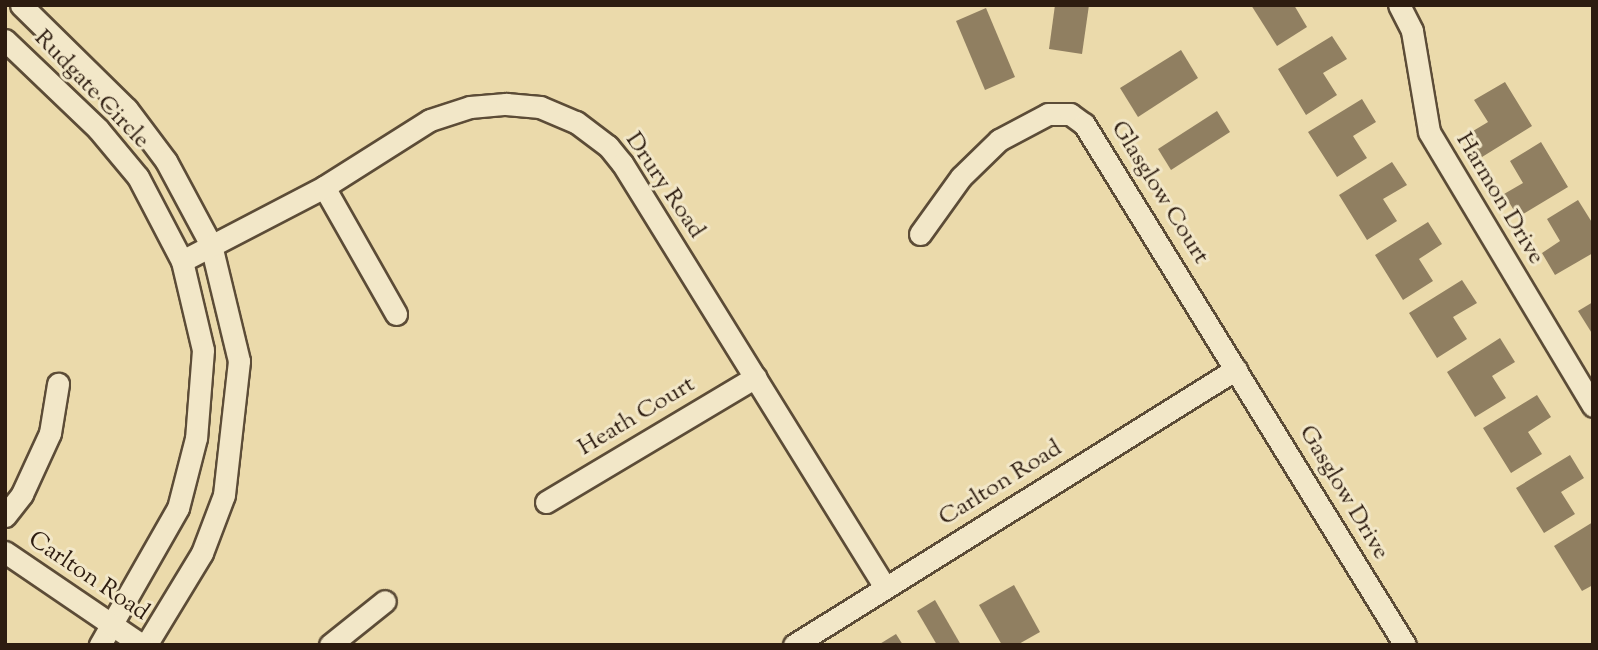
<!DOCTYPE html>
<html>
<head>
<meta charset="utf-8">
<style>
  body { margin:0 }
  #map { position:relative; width:1598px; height:650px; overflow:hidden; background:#ebdaab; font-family:"Sorts Mill Goudy",serif }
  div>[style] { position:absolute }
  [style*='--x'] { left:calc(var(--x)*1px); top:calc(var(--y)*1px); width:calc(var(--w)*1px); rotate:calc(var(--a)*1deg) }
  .building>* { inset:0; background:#907f61 }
  .roads { filter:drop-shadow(2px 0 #5c4c37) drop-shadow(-2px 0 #5c4c37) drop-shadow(0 2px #5c4c37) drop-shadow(0 -2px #5c4c37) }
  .minor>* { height:21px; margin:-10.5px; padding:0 10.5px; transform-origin:10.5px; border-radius:10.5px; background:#f2e7c8 }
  span { translate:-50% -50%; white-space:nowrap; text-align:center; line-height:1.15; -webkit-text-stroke:6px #f2e7c8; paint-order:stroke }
  .street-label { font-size:24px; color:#2d1c10 }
  .frame { position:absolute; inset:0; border:7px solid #2d1c10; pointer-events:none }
</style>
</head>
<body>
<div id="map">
  <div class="building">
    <i style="clip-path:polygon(1055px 5px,1089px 5px,1082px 54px,1049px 49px)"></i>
    <i style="clip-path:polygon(1251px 5px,1294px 5px,1307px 27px,1277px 46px)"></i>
    <i style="clip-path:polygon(986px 8px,1015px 77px,985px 90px,956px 21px)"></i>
    <i style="clip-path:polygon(1332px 36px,1347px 59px,1323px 73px,1337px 95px,1306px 115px,1278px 69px)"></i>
    <i style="clip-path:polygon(1181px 50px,1198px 78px,1138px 117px,1120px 88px)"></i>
    <i style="clip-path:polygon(1505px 82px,1532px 126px,1482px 157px,1468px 134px,1488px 122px,1474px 100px)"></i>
    <i style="clip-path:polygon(1362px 99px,1376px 122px,1353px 136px,1367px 158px,1337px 177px,1308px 132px)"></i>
    <i style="clip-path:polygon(1217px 111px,1230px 132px,1171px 170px,1158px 149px)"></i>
    <i style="clip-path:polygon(1541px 142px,1568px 187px,1518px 217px,1504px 194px,1523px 183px,1510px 161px)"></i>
    <i style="clip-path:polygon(1392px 162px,1407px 185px,1383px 199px,1397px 221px,1367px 240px,1339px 195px)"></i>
    <i style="clip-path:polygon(1578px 200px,1593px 224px,1593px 253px,1555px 275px,1542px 253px,1560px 241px,1547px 219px)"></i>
    <i style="clip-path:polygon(1428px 222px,1442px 244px,1419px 259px,1433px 281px,1403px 300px,1375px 255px)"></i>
    <i style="clip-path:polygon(1462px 280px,1477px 303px,1453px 317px,1467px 339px,1437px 358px,1409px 313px)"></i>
    <i style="clip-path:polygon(1593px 302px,1593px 335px,1578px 311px)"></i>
    <i style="clip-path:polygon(1500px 338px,1515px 362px,1492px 376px,1506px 398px,1475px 417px,1447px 372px)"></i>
    <i style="clip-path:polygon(1537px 395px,1551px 417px,1528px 432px,1542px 454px,1511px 473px,1483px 428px)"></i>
    <i style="clip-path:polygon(1570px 455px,1584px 478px,1561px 492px,1575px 514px,1544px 533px,1516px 488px)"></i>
    <i style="clip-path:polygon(1593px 522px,1593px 585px,1582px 591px,1554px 546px)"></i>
    <i style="clip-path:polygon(1014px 585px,1040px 632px,1017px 645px,1002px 645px,979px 605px)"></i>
    <i style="clip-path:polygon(935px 600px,961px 645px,937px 645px,917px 611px)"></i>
    <i style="clip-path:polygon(896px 634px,903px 645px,878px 645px)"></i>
  </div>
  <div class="roads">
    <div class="minor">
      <i style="--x:21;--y:5;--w:148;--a:44.5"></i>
      <i style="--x:127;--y:109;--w:65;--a:53.1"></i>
      <i style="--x:166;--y:161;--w:95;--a:61.8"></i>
      <i style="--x:211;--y:245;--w:119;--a:76.4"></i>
      <i style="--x:239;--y:361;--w:135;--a:96.4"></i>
      <i style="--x:224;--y:495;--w:62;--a:110.8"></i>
      <i style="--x:202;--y:553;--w:108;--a:121.3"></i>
      <i style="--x:1399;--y:5;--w:29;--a:63"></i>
      <i style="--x:1412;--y:31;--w:102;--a:80.4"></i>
      <i style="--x:1429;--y:132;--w:319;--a:59.1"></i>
      <i style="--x:5;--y:40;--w:129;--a:43.7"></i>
      <i style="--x:98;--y:129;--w:62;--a:50.2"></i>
      <i style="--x:138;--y:177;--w:95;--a:62.4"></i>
      <i style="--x:182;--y:261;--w:91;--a:76.7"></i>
      <i style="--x:203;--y:350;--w:88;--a:94.5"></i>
      <i style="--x:196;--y:438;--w:72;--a:104.4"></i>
      <i style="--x:178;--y:508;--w:158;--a:119.7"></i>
      <i style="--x:324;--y:187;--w:146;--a:60.4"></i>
      <i style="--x:920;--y:234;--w:70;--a:-54.3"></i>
      <i style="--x:961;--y:177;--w:53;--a:-44.2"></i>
      <i style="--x:999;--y:140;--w:55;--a:-28"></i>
      <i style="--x:1048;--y:114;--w:22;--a:0"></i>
      <i style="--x:1070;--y:114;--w:17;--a:36"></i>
      <i style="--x:1084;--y:124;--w:612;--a:58.36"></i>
      <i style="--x:182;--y:261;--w:160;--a:-27.5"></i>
      <i style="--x:324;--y:187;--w:125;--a:-32.3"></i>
      <i style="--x:430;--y:120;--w:42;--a:-18"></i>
      <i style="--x:470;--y:107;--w:36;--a:-5"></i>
      <i style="--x:506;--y:104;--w:34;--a:5"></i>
      <i style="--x:540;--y:107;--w:39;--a:23"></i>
      <i style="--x:576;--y:122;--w:40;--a:37"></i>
      <i style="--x:608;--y:146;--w:22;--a:51"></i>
      <i style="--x:622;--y:163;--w:499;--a:58.2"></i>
      <i style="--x:546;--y:502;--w:244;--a:-30.8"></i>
      <i style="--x:5;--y:516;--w:28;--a:-52"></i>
      <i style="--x:22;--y:494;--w:67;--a:-65.3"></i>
      <i style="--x:50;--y:433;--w:50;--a:-80.7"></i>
      <i style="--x:5;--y:552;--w:166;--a:34.2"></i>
      <i style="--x:330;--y:645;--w:70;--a:-38.7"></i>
      <i style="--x:794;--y:645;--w:521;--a:-31.98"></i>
    </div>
  </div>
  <div class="street-label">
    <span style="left:91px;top:90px;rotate:46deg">Rudgate Circle</span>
    <span style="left:664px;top:186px;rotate:56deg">Drury Road</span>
    <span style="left:1159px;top:193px;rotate:58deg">Glasglow Court</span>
    <span style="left:1499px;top:199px;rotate:59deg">Harmon Drive</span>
    <span style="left:637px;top:417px;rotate:-31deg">Heath Court</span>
    <span style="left:1001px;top:484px;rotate:-32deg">Carlton Road</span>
    <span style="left:1343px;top:493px;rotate:59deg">Gasglow Drive</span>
    <span style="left:88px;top:577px;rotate:34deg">Carlton Road</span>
  </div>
  <div class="frame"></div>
</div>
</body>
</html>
